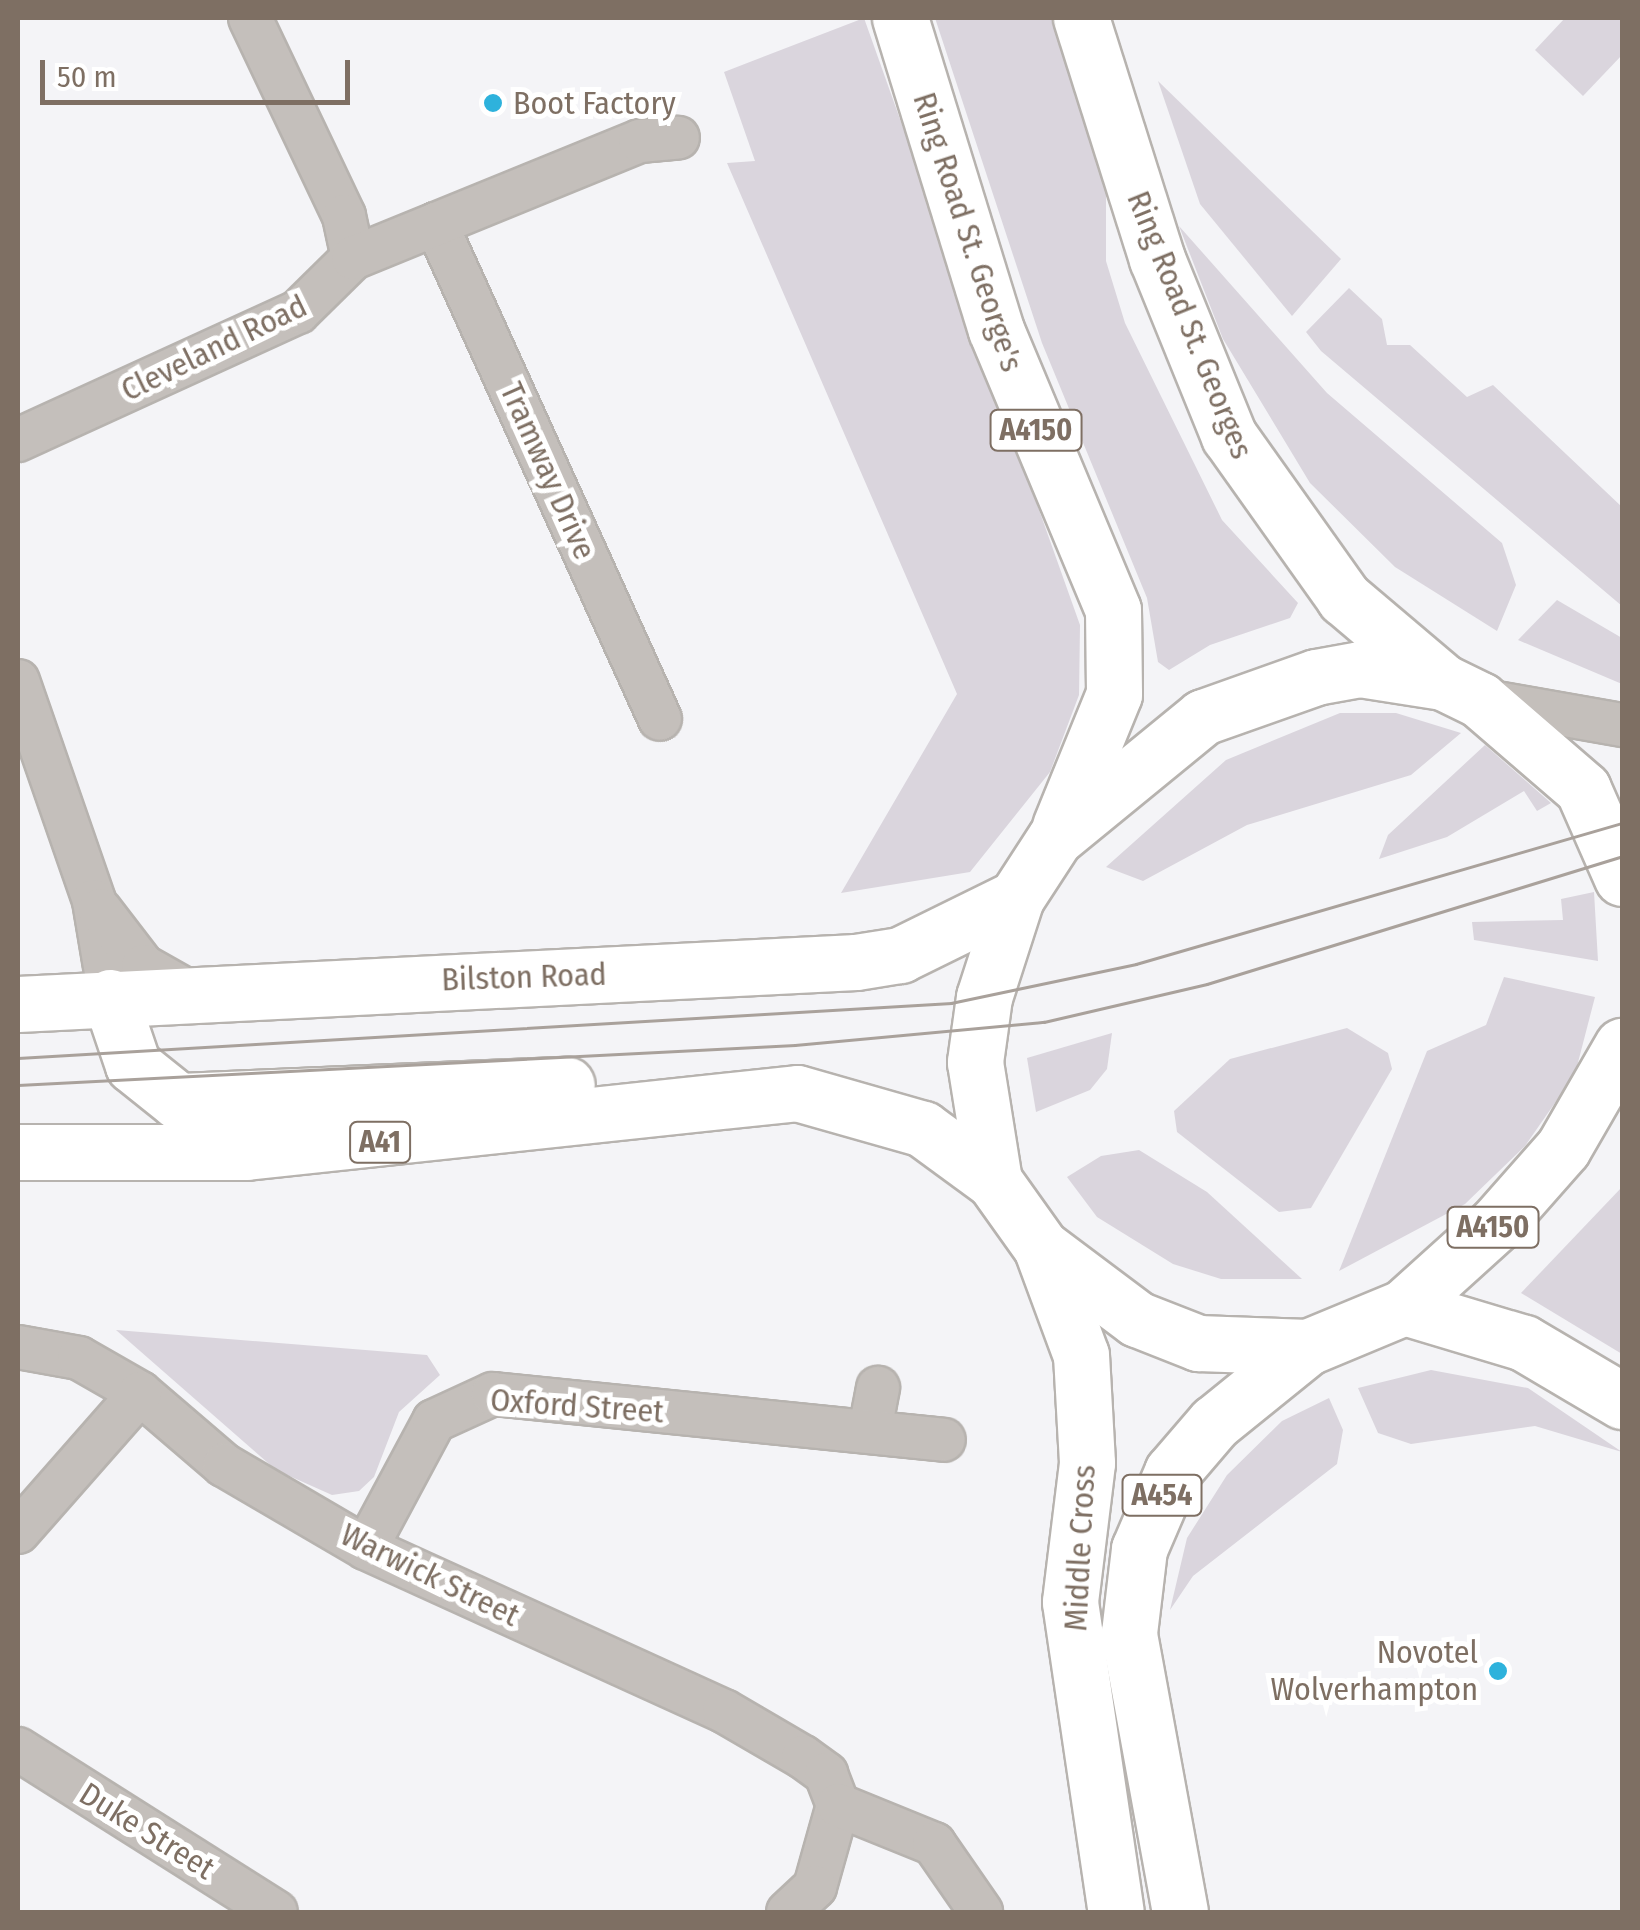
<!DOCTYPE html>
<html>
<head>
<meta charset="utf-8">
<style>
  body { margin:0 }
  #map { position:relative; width:1640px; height:1930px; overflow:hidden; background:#f4f4f7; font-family:"Fira Sans Condensed",sans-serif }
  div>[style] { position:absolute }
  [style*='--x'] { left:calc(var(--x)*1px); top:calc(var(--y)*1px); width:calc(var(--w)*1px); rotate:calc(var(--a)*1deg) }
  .green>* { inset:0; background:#dad5dd }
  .roads { filter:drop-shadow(2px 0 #b7b3af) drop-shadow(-2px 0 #b7b3af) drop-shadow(0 2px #b7b3af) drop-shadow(0 -2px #b7b3af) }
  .street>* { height:42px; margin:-21px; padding:0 21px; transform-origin:21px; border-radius:21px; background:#c4bfbb }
  .highway>* { height:55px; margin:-27.5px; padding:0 27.5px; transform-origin:27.5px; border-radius:27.5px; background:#fff }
  .tram>* { height:2.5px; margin:-1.25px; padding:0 1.25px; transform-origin:1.25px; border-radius:1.25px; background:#a9a19b }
  .dots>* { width:28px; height:28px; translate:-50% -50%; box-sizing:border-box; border:5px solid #fff; border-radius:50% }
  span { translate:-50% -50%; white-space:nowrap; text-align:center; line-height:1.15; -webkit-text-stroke:10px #fff; paint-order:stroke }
  .shield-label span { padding:2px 8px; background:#fff; border:2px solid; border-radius:8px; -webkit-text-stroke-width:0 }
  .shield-label { font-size:30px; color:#7e6f63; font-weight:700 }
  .poi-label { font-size:32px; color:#7e6f63 }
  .left { translate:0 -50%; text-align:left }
  .right { translate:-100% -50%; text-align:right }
  .street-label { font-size:32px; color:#7e6f63 }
  .frame { position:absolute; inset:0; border:20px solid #7e6f63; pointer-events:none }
  .scale { position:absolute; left:40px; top:60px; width:310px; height:45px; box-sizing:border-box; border:5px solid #7e6f63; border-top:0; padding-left:12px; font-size:30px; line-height:35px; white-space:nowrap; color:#7e6f63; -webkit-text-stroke:8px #fff; paint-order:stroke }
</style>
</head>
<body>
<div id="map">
  <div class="green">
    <i style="clip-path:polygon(864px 18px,1080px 625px,1079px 695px,1050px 772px,970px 872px,841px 893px,957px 694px,727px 163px,755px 161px,724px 72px)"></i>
    <i style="clip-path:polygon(935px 18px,1056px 18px,1106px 187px,1106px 261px,1125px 323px,1222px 520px,1298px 603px,1290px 618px,1210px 645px,1169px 670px,1158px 662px,1147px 598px,1042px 343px)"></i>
    <i style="clip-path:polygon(1565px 18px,1622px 18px,1622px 55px,1583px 96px,1535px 50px)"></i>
    <i style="clip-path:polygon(1158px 81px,1341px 259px,1292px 316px,1200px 204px)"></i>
    <i style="clip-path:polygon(1179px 226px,1327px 393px,1502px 543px,1516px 585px,1497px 631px,1395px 567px,1310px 483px,1223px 339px)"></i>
    <i style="clip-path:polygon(1349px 288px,1382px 319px,1387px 345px,1410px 345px,1467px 397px,1493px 385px,1622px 507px,1622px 606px,1321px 351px,1306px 332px)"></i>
    <i style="clip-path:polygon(1557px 600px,1622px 638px,1622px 684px,1518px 640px)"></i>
    <i style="clip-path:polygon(1340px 713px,1396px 713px,1461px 733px,1411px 775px,1247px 825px,1143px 881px,1106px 867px,1226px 760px)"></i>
    <i style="clip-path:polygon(1485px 745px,1551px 803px,1537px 811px,1524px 791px,1447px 837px,1379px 859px,1388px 835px)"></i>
    <i style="clip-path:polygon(1594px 892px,1598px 961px,1474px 940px,1472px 922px,1563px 920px,1561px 899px)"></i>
    <i style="clip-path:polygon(1504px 977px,1595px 997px,1575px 1074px,1525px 1146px,1465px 1204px,1339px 1271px,1427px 1051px,1486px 1025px)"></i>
    <i style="clip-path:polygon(1347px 1028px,1388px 1053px,1392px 1069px,1311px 1208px,1279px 1212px,1177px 1132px,1174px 1111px,1230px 1059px)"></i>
    <i style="clip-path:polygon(1112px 1033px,1107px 1069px,1090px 1090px,1036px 1112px,1027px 1058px)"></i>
    <i style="clip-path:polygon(1139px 1150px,1207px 1192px,1302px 1279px,1221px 1279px,1173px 1264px,1097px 1217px,1067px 1177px,1101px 1156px)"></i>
    <i style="clip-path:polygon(1622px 1187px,1622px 1354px,1521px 1293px)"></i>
    <i style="clip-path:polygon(116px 1330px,427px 1355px,440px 1375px,399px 1412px,374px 1477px,359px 1491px,332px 1495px,276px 1470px)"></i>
    <i style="clip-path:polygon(1431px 1370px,1528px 1388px,1622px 1452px,1535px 1426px,1411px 1444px,1378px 1433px,1358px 1388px)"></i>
    <i style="clip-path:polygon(1329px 1398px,1343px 1430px,1337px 1464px,1193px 1576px,1170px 1610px,1187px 1538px,1227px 1475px,1282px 1421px)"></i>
  </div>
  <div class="roads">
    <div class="street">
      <i style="--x:250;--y:18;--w:219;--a:64.6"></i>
      <i style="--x:344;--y:216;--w:43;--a:77.9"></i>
      <i style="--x:436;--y:224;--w:543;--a:65.65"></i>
      <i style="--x:18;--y:440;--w:308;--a:-24.6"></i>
      <i style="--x:298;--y:312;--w:77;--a:-44.5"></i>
      <i style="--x:353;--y:258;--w:310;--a:-22.2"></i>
      <i style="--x:640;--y:141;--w:38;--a:-5"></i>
      <i style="--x:18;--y:681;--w:233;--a:70.9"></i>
      <i style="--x:94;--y:901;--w:97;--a:80.5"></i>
      <i style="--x:1480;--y:700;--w:144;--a:10"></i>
      <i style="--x:100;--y:910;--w:71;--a:52.5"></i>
      <i style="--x:143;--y:966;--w:53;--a:29.5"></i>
      <i style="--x:18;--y:1347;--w:62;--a:10.2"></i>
      <i style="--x:79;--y:1358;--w:70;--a:29.8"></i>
      <i style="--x:140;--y:1393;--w:111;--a:40.6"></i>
      <i style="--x:224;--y:1465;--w:164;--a:30.3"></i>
      <i style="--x:366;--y:1548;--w:393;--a:24.5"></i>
      <i style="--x:724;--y:1711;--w:91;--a:30.2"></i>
      <i style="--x:803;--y:1757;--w:29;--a:36"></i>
      <i style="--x:826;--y:1774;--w:33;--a:69"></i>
      <i style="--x:838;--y:1805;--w:85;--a:105.7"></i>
      <i style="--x:815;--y:1887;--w:37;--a:137"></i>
      <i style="--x:870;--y:1430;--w:43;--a:-79.2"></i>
      <i style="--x:18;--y:1532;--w:185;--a:-48.7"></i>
      <i style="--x:366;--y:1548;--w:144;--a:-61.8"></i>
      <i style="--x:434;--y:1421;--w:65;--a:-24.6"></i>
      <i style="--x:493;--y:1394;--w:453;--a:5.8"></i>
      <i style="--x:18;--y:1749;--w:305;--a:32.3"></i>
      <i style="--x:838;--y:1805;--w:104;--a:22.1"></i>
      <i style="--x:934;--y:1844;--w:83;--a:55.3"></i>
    </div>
    <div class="highway">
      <i style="--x:900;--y:18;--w:326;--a:72.9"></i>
      <i style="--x:996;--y:330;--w:303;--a:67.3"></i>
      <i style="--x:1113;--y:610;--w:84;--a:89.3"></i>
      <i style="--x:1114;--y:694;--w:143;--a:112.2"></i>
      <i style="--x:1081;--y:18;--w:253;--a:72.5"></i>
      <i style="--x:1157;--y:259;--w:191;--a:67.9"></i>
      <i style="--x:1229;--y:436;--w:199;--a:54.6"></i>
      <i style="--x:1344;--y:598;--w:128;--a:40.3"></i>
      <i style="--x:1622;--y:878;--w:97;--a:-113.7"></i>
      <i style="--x:1583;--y:789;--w:136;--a:-139.2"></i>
      <i style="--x:1480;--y:700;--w:41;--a:-154.1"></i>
      <i style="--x:1443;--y:682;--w:84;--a:-171.1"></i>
      <i style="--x:1360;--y:669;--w:45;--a:169.7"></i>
      <i style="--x:1316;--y:677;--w:120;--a:160.5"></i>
      <i style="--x:1203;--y:717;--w:191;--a:140.7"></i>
      <i style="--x:1055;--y:838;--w:72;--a:123"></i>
      <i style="--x:1016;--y:898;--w:104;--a:107.9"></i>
      <i style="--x:984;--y:997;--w:66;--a:97.9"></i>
      <i style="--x:975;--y:1062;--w:121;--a:80.9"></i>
      <i style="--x:994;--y:1181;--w:81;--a:54.5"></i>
      <i style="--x:1041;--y:1247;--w:120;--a:36.9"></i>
      <i style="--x:1137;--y:1319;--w:66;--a:21.5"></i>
      <i style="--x:1198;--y:1343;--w:110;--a:2.1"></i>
      <i style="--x:1308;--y:1347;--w:104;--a:-22.6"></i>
      <i style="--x:1404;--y:1307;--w:124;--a:-42.1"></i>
      <i style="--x:1496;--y:1224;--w:101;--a:-48.6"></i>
      <i style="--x:1563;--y:1148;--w:118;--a:-60"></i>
      <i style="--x:110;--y:997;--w:72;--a:71.3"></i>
      <i style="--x:133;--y:1065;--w:58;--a:38.7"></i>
      <i style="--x:178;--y:1101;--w:389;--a:-2.4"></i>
      <i style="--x:18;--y:1004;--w:839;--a:-2.87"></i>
      <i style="--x:856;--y:962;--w:45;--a:-9"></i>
      <i style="--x:900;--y:955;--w:129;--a:-26.2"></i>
      <i style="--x:18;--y:1152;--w:228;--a:0"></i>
      <i style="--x:246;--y:1152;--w:554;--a:-6.11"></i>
      <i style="--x:797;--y:1093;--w:131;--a:15.9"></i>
      <i style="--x:923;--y:1129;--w:88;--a:36.2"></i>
      <i style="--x:1041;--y:1247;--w:115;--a:69.7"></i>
      <i style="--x:1081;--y:1355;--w:108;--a:86.8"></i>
      <i style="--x:1087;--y:1463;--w:140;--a:97"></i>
      <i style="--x:1070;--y:1602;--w:313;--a:81.6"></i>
      <i style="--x:1404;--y:1307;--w:125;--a:16.7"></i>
      <i style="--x:1524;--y:1343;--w:114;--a:30.6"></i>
      <i style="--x:1180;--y:1912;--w:284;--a:-100.4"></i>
      <i style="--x:1129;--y:1633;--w:85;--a:-83.2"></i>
      <i style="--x:1139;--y:1549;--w:84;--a:-66.8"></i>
      <i style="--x:1172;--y:1472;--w:65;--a:-49.4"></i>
      <i style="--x:1214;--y:1423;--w:121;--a:-39"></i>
    </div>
  </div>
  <div class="tram">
    <i style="--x:18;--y:1058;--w:935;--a:-3.37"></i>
    <i style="--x:951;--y:1003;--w:189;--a:-11.9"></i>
    <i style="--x:1136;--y:964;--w:506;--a:-16.18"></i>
    <i style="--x:18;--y:1085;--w:778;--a:-2.95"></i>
    <i style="--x:795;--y:1045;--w:250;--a:-5.3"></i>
    <i style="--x:1044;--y:1022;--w:167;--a:-13.1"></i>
    <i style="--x:1207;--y:984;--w:434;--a:-17.1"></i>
  </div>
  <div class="dots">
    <i style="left:493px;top:103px;background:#2eb2dc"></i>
    <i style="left:1498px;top:1671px;background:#2eb2dc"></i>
  </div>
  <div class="shield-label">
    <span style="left:1036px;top:430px">A4150</span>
    <span style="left:380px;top:1142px">A41</span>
    <span style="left:1493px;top:1227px">A4150</span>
    <span style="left:1162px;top:1495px">A454</span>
  </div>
  <div class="poi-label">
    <span class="left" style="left:513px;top:103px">Boot Factory</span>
    <span class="right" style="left:1478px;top:1671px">Novotel<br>Wolverhampton</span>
  </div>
  <div class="street-label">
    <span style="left:968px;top:232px;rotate:72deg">Ring Road St. George's</span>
    <span style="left:1190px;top:325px;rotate:68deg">Ring Road St. Georges</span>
    <span style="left:214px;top:348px;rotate:-26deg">Cleveland Road</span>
    <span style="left:548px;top:471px;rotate:66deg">Tramway Drive</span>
    <span style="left:524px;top:977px;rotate:-2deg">Bilston Road</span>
    <span style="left:577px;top:1406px;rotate:4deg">Oxford Street</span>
    <span style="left:1080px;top:1548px;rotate:-87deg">Middle Cross</span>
    <span style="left:430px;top:1575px;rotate:26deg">Warwick Street</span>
    <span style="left:147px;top:1831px;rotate:32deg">Duke Street</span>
  </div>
  <div class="frame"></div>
  <div class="scale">50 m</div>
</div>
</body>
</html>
